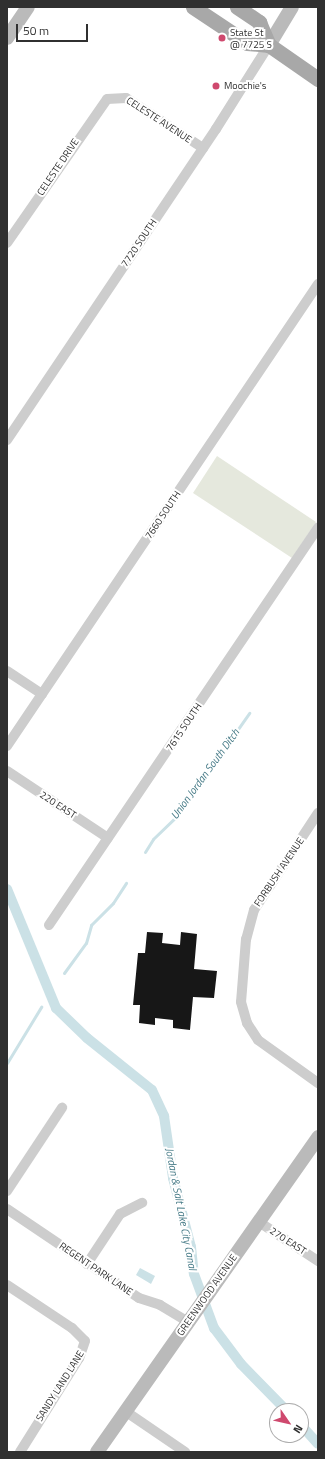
<!DOCTYPE html>
<html>
<head>
<meta charset="utf-8">
<style>
  body { margin:0 }
  #map { position:relative; width:325px; height:1459px; overflow:hidden; background:#fff; font-family:"Titillium Web",sans-serif }
  div>[style] { position:absolute }
  [style*='--x'] { left:calc(var(--x)*1px); top:calc(var(--y)*1px); width:calc(var(--w)*1px); rotate:calc(var(--a)*1deg) }
  .green>* { inset:0; background:#e5e8dd }
  .water>* { inset:0; background:#cbe1e6 }
  .stream>* { height:3px; margin:-1.5px; padding:0 1.5px; transform-origin:1.5px; border-radius:1.5px; background:#cbe1e6 }
  .canal>* { height:10px; margin:-5px; padding:0 5px; transform-origin:5px; border-radius:5px; background:#cbe1e6 }
  .building>* { inset:0; background:#171717 }
  .street>* { height:10px; margin:-5px; padding:0 5px; transform-origin:5px; border-radius:5px; background:#cdcdcd }
  .secondary>* { height:14px; margin:-7px; padding:0 7px; transform-origin:7px; border-radius:7px; background:#bababa }
  .primary>* { height:15px; margin:-7.5px; padding:0 7.5px; transform-origin:7.5px; border-radius:7.5px; background:#a8a8a8 }
  .dots>* { width:11px; height:11px; translate:-50% -50%; box-sizing:border-box; border:2px solid #fff; border-radius:50% }
  span { translate:-50% -50%; white-space:nowrap; text-align:center; line-height:1.15; -webkit-text-stroke:4px #fff; paint-order:stroke }
  .poi-label { font-size:10px; color:#303030 }
  .left { translate:0 -50%; text-align:left }
  .street-label { font-size:10px; color:#303030 }
  .water-label { font-size:11px; color:#487c88; font-style:italic }
  .frame { position:absolute; inset:0; border:8px solid #303030; pointer-events:none }
  .north { position:absolute; left:269px; top:1403px; width:40px; height:40px; box-sizing:border-box; background:#fff; border:1px solid #acacac; border-radius:50%; rotate:124deg; font-size:11px; font-weight:700; line-height:16px; text-align:center; color:#303030 }
  .north::after { content:''; display:block; margin:auto; width:14px; height:18px; background:#cf496e; clip-path:polygon(50% 0,100% 100%,50% 72%,0 100%) }
  .scale { position:absolute; left:16px; top:24px; width:72px; height:18px; box-sizing:border-box; border:2px solid #303030; border-top:0; padding-left:5px; font-size:12px; line-height:14px; white-space:nowrap; color:#303030; -webkit-text-stroke:3px #fff; paint-order:stroke }
</style>
</head>
<body>
<div id="map">
  <div class="green">
    <i style="clip-path:polygon(217px 456px,316px 522px,292px 558px,193px 493px)"></i>
  </div>
  <div class="water">
    <i style="clip-path:polygon(140px 1268px,155px 1276px,151px 1284px,136px 1275px)"></i>
  </div>
  <div class="stream">
    <i style="--x:145;--y:852;--w:15;--a:-58"></i>
    <i style="--x:153;--y:839;--w:33;--a:-44"></i>
    <i style="--x:177;--y:816;--w:126;--a:-55"></i>
    <i style="--x:64;--y:973;--w:37;--a:-54"></i>
    <i style="--x:86;--y:943;--w:19;--a:-74"></i>
    <i style="--x:91;--y:925;--w:31;--a:-45"></i>
    <i style="--x:113;--y:903;--w:24;--a:-57"></i>
    <i style="--x:7;--y:1063;--w:66;--a:-58.7"></i>
  </div>
  <div class="canal">
    <i style="--x:7;--y:889;--w:129;--a:67.6"></i>
    <i style="--x:56;--y:1008;--w:43;--a:44.1"></i>
    <i style="--x:87;--y:1038;--w:83;--a:38.7"></i>
    <i style="--x:152;--y:1090;--w:29;--a:65"></i>
    <i style="--x:164;--y:1116;--w:63;--a:81.7"></i>
    <i style="--x:173;--y:1178;--w:71;--a:75.4"></i>
    <i style="--x:191;--y:1247;--w:27;--a:84"></i>
    <i style="--x:194;--y:1274;--w:58;--a:69.7"></i>
    <i style="--x:214;--y:1328;--w:45;--a:53.1"></i>
    <i style="--x:241;--y:1364;--w:66;--a:45.6"></i>
    <i style="--x:301;--y:1425;--w:25;--a:48"></i>
  </div>
  <div class="building">
    <i style="clip-path:polygon(147px 932px,163px 933px,162px 943px,180px 945px,181px 932px,197px 934px,194px 969px,217px 971px,214px 998px,193px 997px,190px 1030px,173px 1028px,173px 1020px,155px 1018px,155px 1025px,139px 1023px,140px 1005px,133px 1005px,138px 953px,145px 953px)"></i>
  </div>
  <div class="street">
    <i style="--x:7;--y:243;--w:175;--a:-55.2"></i>
    <i style="--x:107;--y:99;--w:19;--a:-3"></i>
    <i style="--x:126;--y:98;--w:92;--a:33"></i>
    <i style="--x:7;--y:440;--w:375;--a:-56.1"></i>
    <i style="--x:216;--y:129;--w:99;--a:-57.8"></i>
    <i style="--x:7;--y:671;--w:42;--a:33.3"></i>
    <i style="--x:7;--y:746;--w:557;--a:-56.05"></i>
    <i style="--x:7;--y:771;--w:121;--a:33.6"></i>
    <i style="--x:318;--y:813;--w:116;--a:123.4"></i>
    <i style="--x:254;--y:910;--w:30;--a:105"></i>
    <i style="--x:246;--y:939;--w:63;--a:94.5"></i>
    <i style="--x:241;--y:1002;--w:22;--a:74"></i>
    <i style="--x:247;--y:1023;--w:20;--a:57"></i>
    <i style="--x:258;--y:1040;--w:74;--a:35.6"></i>
    <i style="--x:49;--y:925;--w:480;--a:-55.9"></i>
    <i style="--x:7;--y:1191;--w:100;--a:-56.5"></i>
    <i style="--x:7;--y:1209;--w:159;--a:34"></i>
    <i style="--x:139;--y:1298;--w:22;--a:18"></i>
    <i style="--x:160;--y:1305;--w:33;--a:31"></i>
    <i style="--x:259;--y:1222;--w:71;--a:33.5"></i>
    <i style="--x:87;--y:1264;--w:60;--a:-56.6"></i>
    <i style="--x:120;--y:1214;--w:25;--a:-27"></i>
    <i style="--x:7;--y:1285;--w:78;--a:33.5"></i>
    <i style="--x:72;--y:1328;--w:18;--a:45"></i>
    <i style="--x:85;--y:1341;--w:18;--a:109"></i>
    <i style="--x:79;--y:1358;--w:111;--a:122.1"></i>
    <i style="--x:125;--y:1411;--w:73;--a:34.3"></i>
  </div>
  <div class="secondary">
    <i style="--x:7;--y:38;--w:37;--a:-56"></i>
    <i style="--x:269;--y:45;--w:44;--a:-58.8"></i>
    <i style="--x:97;--y:1452;--w:385;--a:-54.9"></i>
  </div>
  <div class="primary">
    <i style="--x:193;--y:7;--w:65;--a:33.7"></i>
    <i style="--x:247;--y:43;--w:22;--a:5"></i>
    <i style="--x:269;--y:45;--w:60;--a:34.8"></i>
    <i style="--x:237;--y:7;--w:27;--a:34"></i>
    <i style="--x:259;--y:22;--w:25;--a:67"></i>
  </div>
  <div class="dots">
    <i style="left:222px;top:38px;background:#cf496e"></i>
    <i style="left:216px;top:86px;background:#cf496e"></i>
  </div>
  <div class="poi-label">
    <span class="left" style="left:230px;top:38px">State St<br>@ 7725 S</span>
    <span class="left" style="left:224px;top:86px">Moochie's</span>
  </div>
  <div class="street-label">
    <span style="left:159px;top:120px;rotate:33deg">CELESTE AVENUE</span>
    <span style="left:58px;top:167px;rotate:-56deg">CELESTE DRIVE</span>
    <span style="left:139px;top:243px;rotate:-56deg">7720 SOUTH</span>
    <span style="left:163px;top:515px;rotate:-56deg">7660 SOUTH</span>
    <span style="left:184px;top:727px;rotate:-56deg">7615 SOUTH</span>
    <span style="left:58px;top:805px;rotate:33deg">220 EAST</span>
    <span style="left:279px;top:872px;rotate:-56deg">FORBUSH AVENUE</span>
    <span style="left:288px;top:1241px;rotate:33deg">270 EAST</span>
    <span style="left:96px;top:1269px;rotate:34deg">REGENT PARK LANE</span>
    <span style="left:207px;top:1295px;rotate:-55deg">GREENWOOD AVENUE</span>
    <span style="left:60px;top:1386px;rotate:-58deg">SANDY LAND LANE</span>
  </div>
  <div class="water-label">
    <span style="left:205px;top:774px;rotate:-54deg">Union Jordan South Ditch</span>
    <span style="left:181px;top:1209px;rotate:79deg">Jordan &amp; Salt Lake City Canal</span>
  </div>
  <div class="frame"></div>
  <div class="north">N</div>
  <div class="scale">50 m</div>
</div>
</body>
</html>
